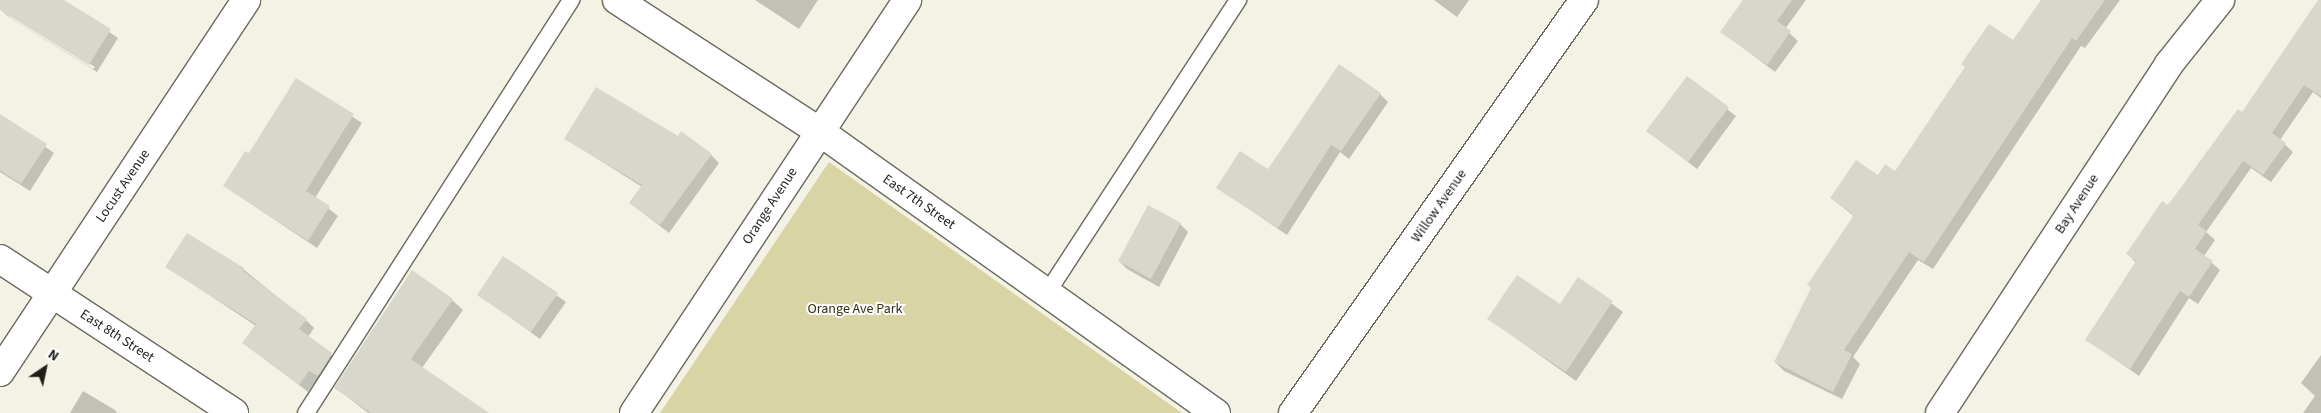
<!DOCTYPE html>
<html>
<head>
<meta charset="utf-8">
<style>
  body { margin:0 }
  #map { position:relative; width:2321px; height:413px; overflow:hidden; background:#f3f2e5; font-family:"Source Sans 3",sans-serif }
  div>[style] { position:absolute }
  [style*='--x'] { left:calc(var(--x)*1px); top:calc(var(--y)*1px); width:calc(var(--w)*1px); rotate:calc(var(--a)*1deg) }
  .green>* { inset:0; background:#d8d4a3 }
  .shadow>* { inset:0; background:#0003 }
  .building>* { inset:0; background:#d8d7cb }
  .roads { filter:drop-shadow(1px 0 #6b6a5f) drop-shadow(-1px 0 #6b6a5f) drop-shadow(0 1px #6b6a5f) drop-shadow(0 -1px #6b6a5f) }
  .service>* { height:16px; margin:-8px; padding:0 8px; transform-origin:8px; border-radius:8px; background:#fff }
  .minor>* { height:28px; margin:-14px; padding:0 14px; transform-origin:14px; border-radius:14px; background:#fff }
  span { translate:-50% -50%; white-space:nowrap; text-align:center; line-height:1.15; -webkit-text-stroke:4px #fff; paint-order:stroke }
  .street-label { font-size:14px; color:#1f1e1a }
  .park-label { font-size:14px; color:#343114 }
  .north { position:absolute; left:20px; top:343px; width:50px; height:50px; -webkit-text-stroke:4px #fff; paint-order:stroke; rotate:34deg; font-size:14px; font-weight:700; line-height:20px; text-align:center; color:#1f1e1a }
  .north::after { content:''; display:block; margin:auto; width:18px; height:22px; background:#1f1e1a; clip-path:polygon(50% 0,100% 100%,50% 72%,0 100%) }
</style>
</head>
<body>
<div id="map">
  <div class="green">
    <i style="clip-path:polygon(829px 162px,1182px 413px,660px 413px)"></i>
  </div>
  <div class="shadow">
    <i style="clip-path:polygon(evenodd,7px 0,62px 0,118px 38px,97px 72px,10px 18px,1px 10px,7px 0,9px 14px,95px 67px,93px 69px,9px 17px,9px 14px)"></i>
    <i style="clip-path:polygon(755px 0,818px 0,799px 29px)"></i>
    <i style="clip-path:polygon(1434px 0,1469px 0,1457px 17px)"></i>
    <i style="clip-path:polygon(1745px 0,1806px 0,1785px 29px,1798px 41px,1775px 72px,1722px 32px)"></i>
    <i style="clip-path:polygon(2043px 0,2120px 0,2085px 48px,2081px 46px,1933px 269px,1918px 260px,1853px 357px,1860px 364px,1842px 399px,1784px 371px,1775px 362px,1855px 217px,1831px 198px,1879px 177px,1896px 173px,2013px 42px)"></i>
    <i style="clip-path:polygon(2321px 0,2321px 98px,2313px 92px,2280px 140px,2293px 152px,2271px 182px,2251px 168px,2206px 232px,2215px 240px,2204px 256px,2220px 270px,2198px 304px,2189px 298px,2139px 376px,2087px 340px,2136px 263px,2128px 254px,2243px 114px)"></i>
    <i style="clip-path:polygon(1687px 78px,1736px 116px,1697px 169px,1648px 131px)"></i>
    <i style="clip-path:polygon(297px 80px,362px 123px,315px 198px,338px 216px,317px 248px,224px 186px,249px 155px)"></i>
    <i style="clip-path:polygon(1380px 94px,1388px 102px,1349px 159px,1340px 152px,1287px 235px,1218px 188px,1269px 171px)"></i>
    <i style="clip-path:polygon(0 115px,54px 153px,30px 191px,0 172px)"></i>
    <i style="clip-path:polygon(678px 137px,711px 155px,719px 163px,669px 233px,630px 203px,642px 187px,566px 139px)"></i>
    <i style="clip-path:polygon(1180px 224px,1188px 232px,1159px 287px,1127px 269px,1119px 261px)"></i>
    <i style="clip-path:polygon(504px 258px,566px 302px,540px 339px,479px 294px)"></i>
    <i style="clip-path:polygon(167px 267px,243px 269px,306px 320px,314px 328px,308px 337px,340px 362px,326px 384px,318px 378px,308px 392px,244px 342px,256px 326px)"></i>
    <i style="clip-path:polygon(1578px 279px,1623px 312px,1576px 381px,1489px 319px,1560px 306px)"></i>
    <i style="clip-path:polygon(452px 300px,463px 310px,422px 368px,487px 413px,368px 413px,336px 388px)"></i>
    <i style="clip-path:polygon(2321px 355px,2321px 413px,2303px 413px,2315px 396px,2301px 383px)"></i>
    <i style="clip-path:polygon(83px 391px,115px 410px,117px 413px,70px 413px)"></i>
  </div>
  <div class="building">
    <i style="clip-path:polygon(0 0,64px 0,111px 29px,89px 65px,0 10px)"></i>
    <i style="clip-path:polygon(1743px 0,1792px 0,1777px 21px,1791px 31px,1767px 65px,1720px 32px)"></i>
    <i style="clip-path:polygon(2041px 0,2105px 0,2076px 41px,2072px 38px,1924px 262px,1909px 252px,1844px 350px,1852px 354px,1833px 392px,1774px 362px,1811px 288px,1807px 285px,1854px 215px,1830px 198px,1856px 160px,1878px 175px,1885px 164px,1895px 171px,1965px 67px,1961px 64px,1989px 24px,2013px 40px)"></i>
    <i style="clip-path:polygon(2318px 0,2321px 0,2321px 96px,2304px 85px,2272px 133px,2286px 143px,2263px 175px,2243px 161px,2198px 225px,2207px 231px,2195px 249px,2213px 261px,2189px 297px,2180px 291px,2130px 369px,2085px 340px,2136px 261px,2126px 254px,2162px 201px,2168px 205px,2238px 109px,2242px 112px)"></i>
    <i style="clip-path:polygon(1339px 64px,1381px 93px,1341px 151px,1331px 145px,1278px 228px,1216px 188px,1240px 151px,1268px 169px)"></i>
    <i style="clip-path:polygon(1687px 76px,1729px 107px,1688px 162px,1646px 131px)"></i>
    <i style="clip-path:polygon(296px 78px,354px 114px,306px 191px,330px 206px,308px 241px,223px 186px,245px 151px,249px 153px)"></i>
    <i style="clip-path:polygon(596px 87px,678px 136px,681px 131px,712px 154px,660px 225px,629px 203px,642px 185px,564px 139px)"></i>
    <i style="clip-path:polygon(0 114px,47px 144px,21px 184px,0 170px)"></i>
    <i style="clip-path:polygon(1148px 205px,1181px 223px,1151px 279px,1118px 261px)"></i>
    <i style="clip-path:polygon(187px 233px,244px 268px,243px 271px,307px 319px,299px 329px,332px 353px,318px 376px,309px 371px,299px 385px,242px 343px,256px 324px,165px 267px)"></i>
    <i style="clip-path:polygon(503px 256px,558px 293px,531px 332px,477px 295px)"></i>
    <i style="clip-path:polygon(412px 270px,453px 299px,411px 359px,489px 413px,371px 413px,334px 388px)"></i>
    <i style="clip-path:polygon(1517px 275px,1560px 304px,1578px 277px,1613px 301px,1566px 372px,1487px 319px)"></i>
  </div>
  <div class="roads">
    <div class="service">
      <i style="--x:1047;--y:293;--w:350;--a:-56.9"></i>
      <i style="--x:306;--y:413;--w:491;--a:-57.3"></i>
    </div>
    <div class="minor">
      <i style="--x:617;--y:0;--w:241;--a:33"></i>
      <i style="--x:819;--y:131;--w:487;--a:35.4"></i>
      <i style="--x:0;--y:259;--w:280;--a:33.3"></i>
      <i style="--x:0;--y:372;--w:446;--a:-56.5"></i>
      <i style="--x:634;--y:413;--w:495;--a:-56.5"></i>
      <i style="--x:1293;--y:413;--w:505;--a:-54.83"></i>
      <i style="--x:1940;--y:413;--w:417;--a:-56.7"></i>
      <i style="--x:2169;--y:64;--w:82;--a:-51.4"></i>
    </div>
  </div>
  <div class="street-label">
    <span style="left:123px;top:186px;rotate:-56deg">Locust Avenue</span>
    <span style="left:919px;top:202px;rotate:35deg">East 7th Street</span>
    <span style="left:2077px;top:204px;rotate:-57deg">Bay Avenue</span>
    <span style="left:770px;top:206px;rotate:-57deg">Orange Avenue</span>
    <span style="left:1439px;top:206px;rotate:-55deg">Willow Avenue</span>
    <span style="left:117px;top:336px;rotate:33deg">East 8th Street</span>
  </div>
  <div class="park-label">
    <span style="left:855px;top:309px">Orange Ave Park</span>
  </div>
  <div class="north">N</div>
</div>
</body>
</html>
